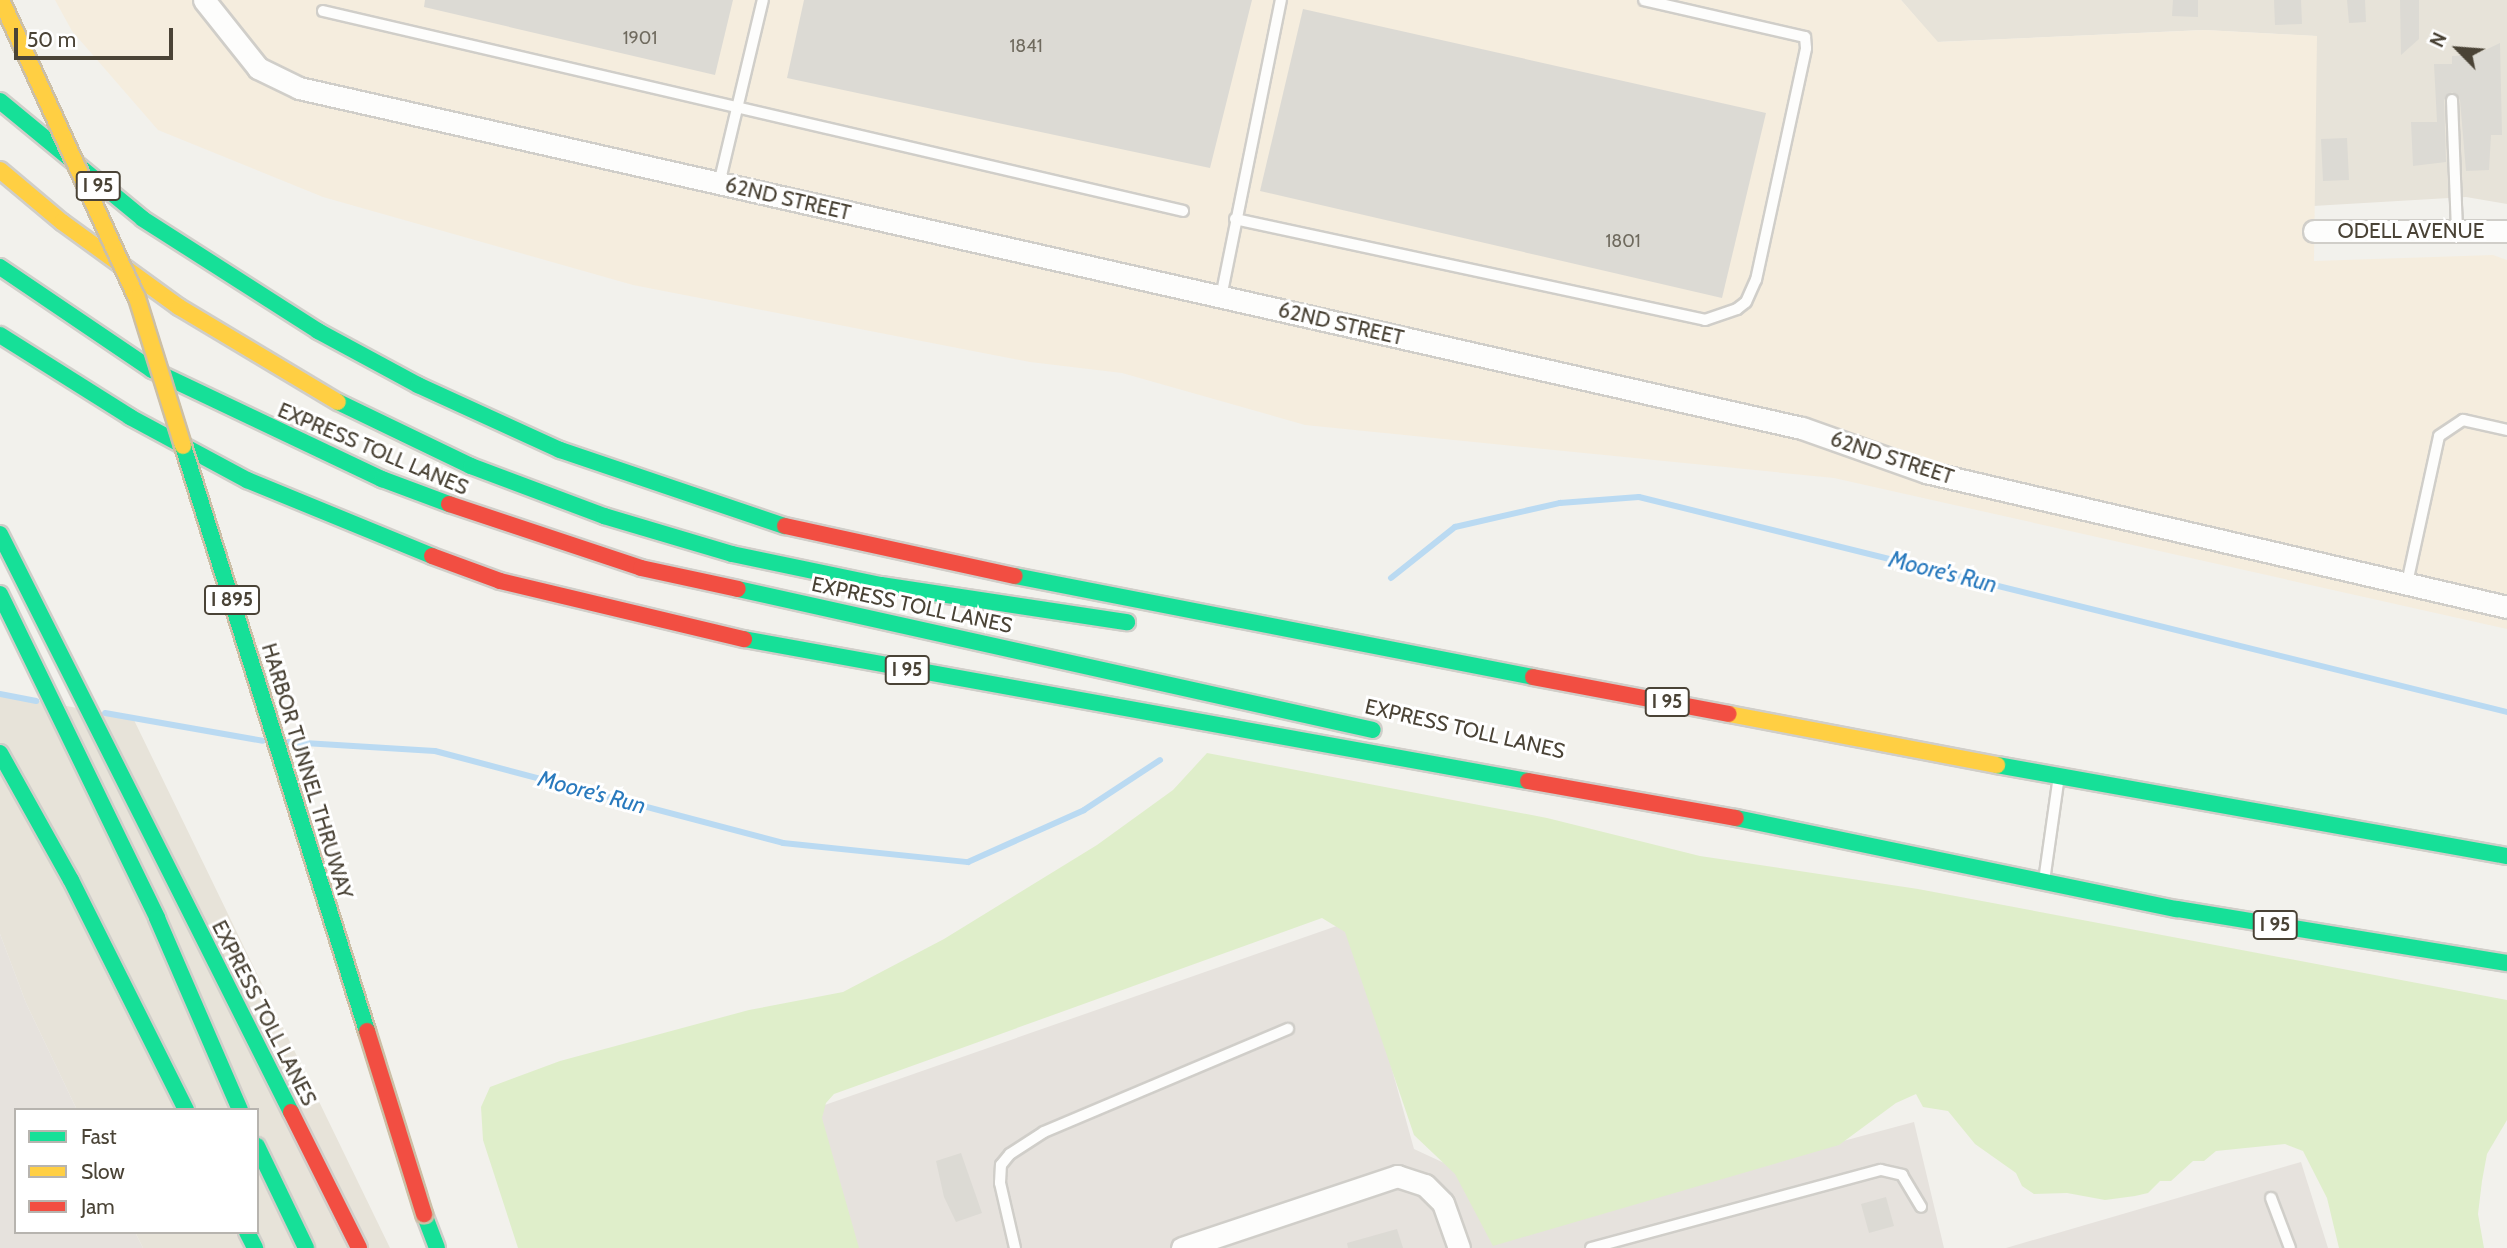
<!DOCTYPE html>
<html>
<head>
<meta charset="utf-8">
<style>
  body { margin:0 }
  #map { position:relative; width:2507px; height:1248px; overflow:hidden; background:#f2f1ec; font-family:Cabin,sans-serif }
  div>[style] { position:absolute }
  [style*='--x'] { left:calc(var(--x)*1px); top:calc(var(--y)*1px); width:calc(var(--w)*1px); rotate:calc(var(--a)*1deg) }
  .residential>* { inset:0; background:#e7e3d9 }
  .commercial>* { inset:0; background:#f5edde }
  .industrial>* { inset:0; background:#e6e2dd }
  .green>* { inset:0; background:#dfeeca }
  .stream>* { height:6px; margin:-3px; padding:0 3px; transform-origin:3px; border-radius:3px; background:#badaf2 }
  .building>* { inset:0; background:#dcdad4 }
  .roads { filter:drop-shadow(2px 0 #d0cec9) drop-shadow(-2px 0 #d0cec9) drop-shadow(0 2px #d0cec9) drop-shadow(0 -2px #d0cec9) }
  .lane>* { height:10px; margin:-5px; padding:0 5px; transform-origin:5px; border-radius:5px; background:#fdfdfc }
  .street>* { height:21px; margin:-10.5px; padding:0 10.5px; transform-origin:10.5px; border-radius:10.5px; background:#fdfdfc }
  .fast>* { height:16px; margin:-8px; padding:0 8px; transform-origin:8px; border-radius:8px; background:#16e098 }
  .slow>* { height:16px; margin:-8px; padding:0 8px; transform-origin:8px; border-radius:8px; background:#ffcf43 }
  .jam>* { height:16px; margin:-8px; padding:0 8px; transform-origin:8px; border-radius:8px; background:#f24e42 }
  .bridges { filter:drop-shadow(2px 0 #ccbfa6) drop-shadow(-2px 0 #ccbfa6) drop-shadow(0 2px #ccbfa6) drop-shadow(0 -2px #ccbfa6) }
  .fast-bridge>* { height:16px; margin:-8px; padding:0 8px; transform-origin:8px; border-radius:8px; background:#16e098 }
  .slow-bridge>* { height:16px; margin:-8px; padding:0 8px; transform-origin:8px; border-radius:8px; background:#ffcf43 }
  .jam-bridge>* { height:16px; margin:-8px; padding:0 8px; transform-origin:8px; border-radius:8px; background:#f24e42 }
  span { translate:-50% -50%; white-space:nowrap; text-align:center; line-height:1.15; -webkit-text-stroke:6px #fff; paint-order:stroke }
  .number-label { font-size:18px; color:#6f6a5e }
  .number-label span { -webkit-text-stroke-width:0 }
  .shield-label span { padding:2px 5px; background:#fff; border:2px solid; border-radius:5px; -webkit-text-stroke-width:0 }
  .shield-label { font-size:19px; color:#4a4336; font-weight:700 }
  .street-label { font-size:21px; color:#4a4336 }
  .water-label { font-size:23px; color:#2879bd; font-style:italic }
  .legend { position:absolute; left:14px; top:1108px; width:245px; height:126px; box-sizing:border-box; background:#fff; border:2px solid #b7b4af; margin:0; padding:9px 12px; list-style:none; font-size:21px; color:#4a4336 }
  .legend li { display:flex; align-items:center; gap:14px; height:35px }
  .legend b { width:35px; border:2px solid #b7b4af }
  .north { position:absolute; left:2423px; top:14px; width:70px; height:70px; -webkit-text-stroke:5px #fff; paint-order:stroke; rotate:295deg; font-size:19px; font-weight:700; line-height:28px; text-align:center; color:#4a4336 }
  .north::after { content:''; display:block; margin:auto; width:24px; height:32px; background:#4a4336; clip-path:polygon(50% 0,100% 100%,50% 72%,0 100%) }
  .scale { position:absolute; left:14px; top:28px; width:159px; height:32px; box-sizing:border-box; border:4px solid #4a4336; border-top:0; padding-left:9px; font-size:21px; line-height:24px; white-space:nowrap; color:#4a4336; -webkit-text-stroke:5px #fff; paint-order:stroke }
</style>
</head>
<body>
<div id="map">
  <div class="residential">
    <i style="clip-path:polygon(1901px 0,2507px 0,2507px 204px,2466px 197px,2313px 206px,2315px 36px,2204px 30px,1937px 42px)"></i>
    <i style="clip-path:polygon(0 694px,133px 718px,390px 1248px,143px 1248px,135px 1232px,257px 1232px,257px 1110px,77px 1110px,26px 1003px,0 934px)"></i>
  </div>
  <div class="commercial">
    <i style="clip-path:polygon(55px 0,1901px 0,1938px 42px,2205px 30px,2317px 36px,2314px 261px,2493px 255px,2507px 260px,2507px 629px,1834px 478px,1305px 425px,1122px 373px,1030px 362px,633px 285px,323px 197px,158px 130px,72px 31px)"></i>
  </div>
  <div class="industrial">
    <i style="clip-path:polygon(1351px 921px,1414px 1149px,1457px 1169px,1494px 1235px,1914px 1122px,1944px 1248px,530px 1248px,819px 1107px)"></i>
    <i style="clip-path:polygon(0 934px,26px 1003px,77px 1110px,16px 1110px,16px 1232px,135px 1232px,143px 1248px,0 1248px)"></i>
    <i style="clip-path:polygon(2301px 1162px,2328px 1248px,2006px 1248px)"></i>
  </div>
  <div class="green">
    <i style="clip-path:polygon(1207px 753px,1547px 818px,1700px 856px,1918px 889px,2507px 1000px,2507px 1120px,2487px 1154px,2482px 1181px,2478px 1214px,2484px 1248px,2339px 1248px,2327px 1198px,2303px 1151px,2285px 1144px,2216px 1151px,2204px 1161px,2193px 1161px,2171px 1181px,2160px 1181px,2148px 1193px,2135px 1196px,2105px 1200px,2067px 1193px,2034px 1194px,2022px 1186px,2016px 1173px,1975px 1144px,1948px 1111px,1923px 1107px,1916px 1094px,1896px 1103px,1839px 1145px,1493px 1246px,1455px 1174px,1414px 1135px,1345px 932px,1322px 918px,834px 1094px,826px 1103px,822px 1118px,859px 1248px,518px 1248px,483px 1140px,481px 1107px,490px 1087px,560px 1061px,749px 1010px,843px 992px,944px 939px,1097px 845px,1173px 790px)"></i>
  </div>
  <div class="stream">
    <i style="--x:1391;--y:578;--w:82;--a:-38.6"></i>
    <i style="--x:1455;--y:527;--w:108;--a:-12.9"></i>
    <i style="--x:1560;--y:503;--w:79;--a:-4.3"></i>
    <i style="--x:1639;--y:497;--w:894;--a:13.91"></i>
    <i style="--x:0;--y:694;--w:37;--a:11"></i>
    <i style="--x:105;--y:713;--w:160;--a:10"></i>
    <i style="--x:288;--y:742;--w:147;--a:3.5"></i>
    <i style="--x:435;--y:751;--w:360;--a:14.8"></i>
    <i style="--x:783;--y:843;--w:186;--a:5.9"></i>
    <i style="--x:968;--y:862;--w:127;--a:-24.1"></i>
    <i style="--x:1084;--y:810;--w:91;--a:-33.3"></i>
  </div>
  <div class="building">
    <i style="clip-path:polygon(425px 0,733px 0,715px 75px,424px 7px)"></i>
    <i style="clip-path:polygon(804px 0,1252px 0,1210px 168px,787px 78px)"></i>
    <i style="clip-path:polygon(2173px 0,2198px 0,2198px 17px,2172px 16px)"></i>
    <i style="clip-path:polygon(2274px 0,2301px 0,2302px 24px,2275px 25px)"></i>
    <i style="clip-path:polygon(2347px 0,2365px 0,2366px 22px,2349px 23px)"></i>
    <i style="clip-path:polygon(2400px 0,2419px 0,2419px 39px,2401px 55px)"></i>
    <i style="clip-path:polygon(1303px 9px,1766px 113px,1722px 298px,1260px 191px)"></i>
    <i style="clip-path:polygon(2500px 43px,2502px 135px,2491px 135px,2489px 170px,2466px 171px,2460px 100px,2452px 92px,2444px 100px,2446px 162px,2413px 166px,2411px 122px,2437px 122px,2434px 64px,2452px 64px,2452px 56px,2475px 55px)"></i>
    <i style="clip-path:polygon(2347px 138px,2349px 180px,2323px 181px,2321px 139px)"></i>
    <i style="clip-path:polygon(961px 1153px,982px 1213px,956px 1222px,944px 1197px,936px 1161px)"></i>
    <i style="clip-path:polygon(1886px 1197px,1894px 1226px,1869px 1233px,1861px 1204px)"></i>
    <i style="clip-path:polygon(1397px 1229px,1403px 1248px,1348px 1248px,1347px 1243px)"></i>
  </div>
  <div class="roads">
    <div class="lane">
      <i style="--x:323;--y:11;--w:883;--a:13.09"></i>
      <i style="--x:2452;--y:100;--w:131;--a:87.8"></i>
      <i style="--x:719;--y:184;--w:189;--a:-76.6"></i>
      <i style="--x:1235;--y:219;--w:481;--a:12.1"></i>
      <i style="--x:1705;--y:320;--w:34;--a:-19"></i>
      <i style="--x:1737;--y:309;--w:11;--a:-38"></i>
      <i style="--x:1746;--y:302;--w:24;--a:-66"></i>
      <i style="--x:1756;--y:280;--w:237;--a:-77.8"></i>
      <i style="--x:1806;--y:48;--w:11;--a:-95"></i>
      <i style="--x:1805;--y:37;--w:165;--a:-167.1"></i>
      <i style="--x:1221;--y:297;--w:303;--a:-78.6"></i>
      <i style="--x:2407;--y:583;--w:150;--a:-77.7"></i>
      <i style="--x:2439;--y:436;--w:29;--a:-34"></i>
      <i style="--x:2463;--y:420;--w:45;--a:12.8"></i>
      <i style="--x:2045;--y:874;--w:92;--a:-81.9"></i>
      <i style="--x:2271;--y:1198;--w:53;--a:69.2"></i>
      <i style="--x:1015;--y:1248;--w:67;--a:-103"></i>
      <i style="--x:1000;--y:1183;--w:18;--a:-87"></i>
      <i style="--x:1001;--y:1165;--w:14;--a:-51"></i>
      <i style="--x:1010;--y:1154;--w:40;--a:-32.9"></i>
      <i style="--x:1044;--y:1132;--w:265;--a:-22.9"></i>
      <i style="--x:1591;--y:1248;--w:300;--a:-15.1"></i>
      <i style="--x:1881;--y:1170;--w:22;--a:13"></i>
      <i style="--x:1902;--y:1175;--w:37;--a:59"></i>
    </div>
    <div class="street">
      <i style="--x:204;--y:0;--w:87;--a:51.5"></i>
      <i style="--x:258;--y:68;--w:46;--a:26"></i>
      <i style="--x:299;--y:88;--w:1541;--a:12.75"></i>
      <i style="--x:1802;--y:428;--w:132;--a:19.5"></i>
      <i style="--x:1926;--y:472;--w:596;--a:13.08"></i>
      <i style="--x:2314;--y:231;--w:193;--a:0"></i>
      <i style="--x:1182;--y:1248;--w:227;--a:-18.5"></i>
      <i style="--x:1397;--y:1176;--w:29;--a:18"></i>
      <i style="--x:1425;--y:1185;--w:25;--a:45"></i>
      <i style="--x:1443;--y:1203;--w:48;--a:70.4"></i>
    </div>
    <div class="fast">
      <i style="--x:0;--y:101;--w:185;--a:39.5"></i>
      <i style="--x:143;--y:219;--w:208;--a:32.6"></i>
      <i style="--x:318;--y:331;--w:114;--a:28.4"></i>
      <i style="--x:418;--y:385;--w:156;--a:24.6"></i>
      <i style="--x:560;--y:450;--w:237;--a:18.7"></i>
      <i style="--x:0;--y:267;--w:184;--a:34.1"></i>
      <i style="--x:152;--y:370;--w:255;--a:25.4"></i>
      <i style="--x:382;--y:479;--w:72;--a:20.5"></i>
      <i style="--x:0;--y:335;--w:154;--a:32.2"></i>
      <i style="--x:130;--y:417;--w:133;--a:28.3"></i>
      <i style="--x:247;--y:480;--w:200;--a:22.3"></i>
      <i style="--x:338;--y:402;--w:148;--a:25.7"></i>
      <i style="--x:471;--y:466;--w:142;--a:20.6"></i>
      <i style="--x:604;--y:516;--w:134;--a:16.5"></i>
      <i style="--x:732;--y:554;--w:152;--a:11.8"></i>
      <i style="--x:881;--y:585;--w:249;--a:8.6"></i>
      <i style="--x:0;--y:534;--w:647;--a:63.28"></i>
      <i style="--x:1015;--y:576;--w:528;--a:11.03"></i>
      <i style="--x:738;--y:589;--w:650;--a:12.52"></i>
      <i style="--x:0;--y:594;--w:360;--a:64.1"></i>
      <i style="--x:157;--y:918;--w:209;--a:66.6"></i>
      <i style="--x:744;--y:639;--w:797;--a:10.27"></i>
      <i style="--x:0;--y:753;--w:145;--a:60.8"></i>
      <i style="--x:71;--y:880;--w:257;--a:63.4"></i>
      <i style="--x:1997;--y:765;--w:518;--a:10.12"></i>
      <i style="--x:1736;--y:818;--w:450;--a:11.7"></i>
      <i style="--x:2177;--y:909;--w:334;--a:9.3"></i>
      <i style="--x:257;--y:1146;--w:113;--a:64.3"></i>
      <i style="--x:424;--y:1214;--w:36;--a:69"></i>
      <i style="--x:247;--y:1232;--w:18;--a:63"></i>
    </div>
    <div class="slow">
      <i style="--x:0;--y:170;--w:81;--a:40"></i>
      <i style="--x:62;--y:222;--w:145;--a:36"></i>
      <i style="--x:179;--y:307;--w:185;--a:30.9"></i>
      <i style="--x:1729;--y:714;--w:273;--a:10.8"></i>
    </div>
    <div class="jam">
      <i style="--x:449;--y:504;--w:202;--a:18.4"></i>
      <i style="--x:641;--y:568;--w:99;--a:12.2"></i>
      <i style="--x:785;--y:526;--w:235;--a:12.3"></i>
      <i style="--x:432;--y:556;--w:72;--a:20.2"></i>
      <i style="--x:500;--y:581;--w:251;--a:13.4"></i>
      <i style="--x:1533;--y:677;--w:199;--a:10.7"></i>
      <i style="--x:1528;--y:781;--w:211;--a:10.1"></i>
      <i style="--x:291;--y:1112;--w:152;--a:63.4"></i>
    </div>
  </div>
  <div class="bridges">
    <div class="fast-bridge">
      <i style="--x:183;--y:446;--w:613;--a:72.54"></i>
    </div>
    <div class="slow-bridge">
      <i style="--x:1;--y:0;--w:328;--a:65.5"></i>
      <i style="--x:137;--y:298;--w:155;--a:72.7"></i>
    </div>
    <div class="jam-bridge">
      <i style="--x:367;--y:1031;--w:192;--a:72.7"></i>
    </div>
  </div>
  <div class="number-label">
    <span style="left:640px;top:38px">1901</span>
    <span style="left:1026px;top:46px">1841</span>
    <span style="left:1623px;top:241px">1801</span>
  </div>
  <div class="shield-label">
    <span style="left:98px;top:186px">I 95</span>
    <span style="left:232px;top:600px">I 895</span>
    <span style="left:907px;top:670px">I 95</span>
    <span style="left:1667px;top:702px">I 95</span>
    <span style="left:2275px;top:925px">I 95</span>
  </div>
  <div class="street-label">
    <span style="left:788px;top:199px;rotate:13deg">62ND STREET</span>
    <span style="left:2411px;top:231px">ODELL AVENUE</span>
    <span style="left:1341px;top:324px;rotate:13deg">62ND STREET</span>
    <span style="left:373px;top:449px;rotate:23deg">EXPRESS TOLL LANES</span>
    <span style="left:1892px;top:458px;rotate:18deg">62ND STREET</span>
    <span style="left:912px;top:605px;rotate:12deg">EXPRESS TOLL LANES</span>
    <span style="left:1465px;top:729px;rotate:13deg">EXPRESS TOLL LANES</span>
    <span style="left:307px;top:771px;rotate:73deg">HARBOR TUNNEL THRUWAY</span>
    <span style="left:264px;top:1013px;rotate:63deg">EXPRESS TOLL LANES</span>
  </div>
  <div class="water-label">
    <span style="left:1943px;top:572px;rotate:14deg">Moore's Run</span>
    <span style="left:592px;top:792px;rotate:15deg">Moore's Run</span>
  </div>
  <ul class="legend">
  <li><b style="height:9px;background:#16e098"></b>Fast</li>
  <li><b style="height:9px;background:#ffcf43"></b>Slow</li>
  <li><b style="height:9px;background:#f24e42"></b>Jam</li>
  </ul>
  <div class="north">N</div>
  <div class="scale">50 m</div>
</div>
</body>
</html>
